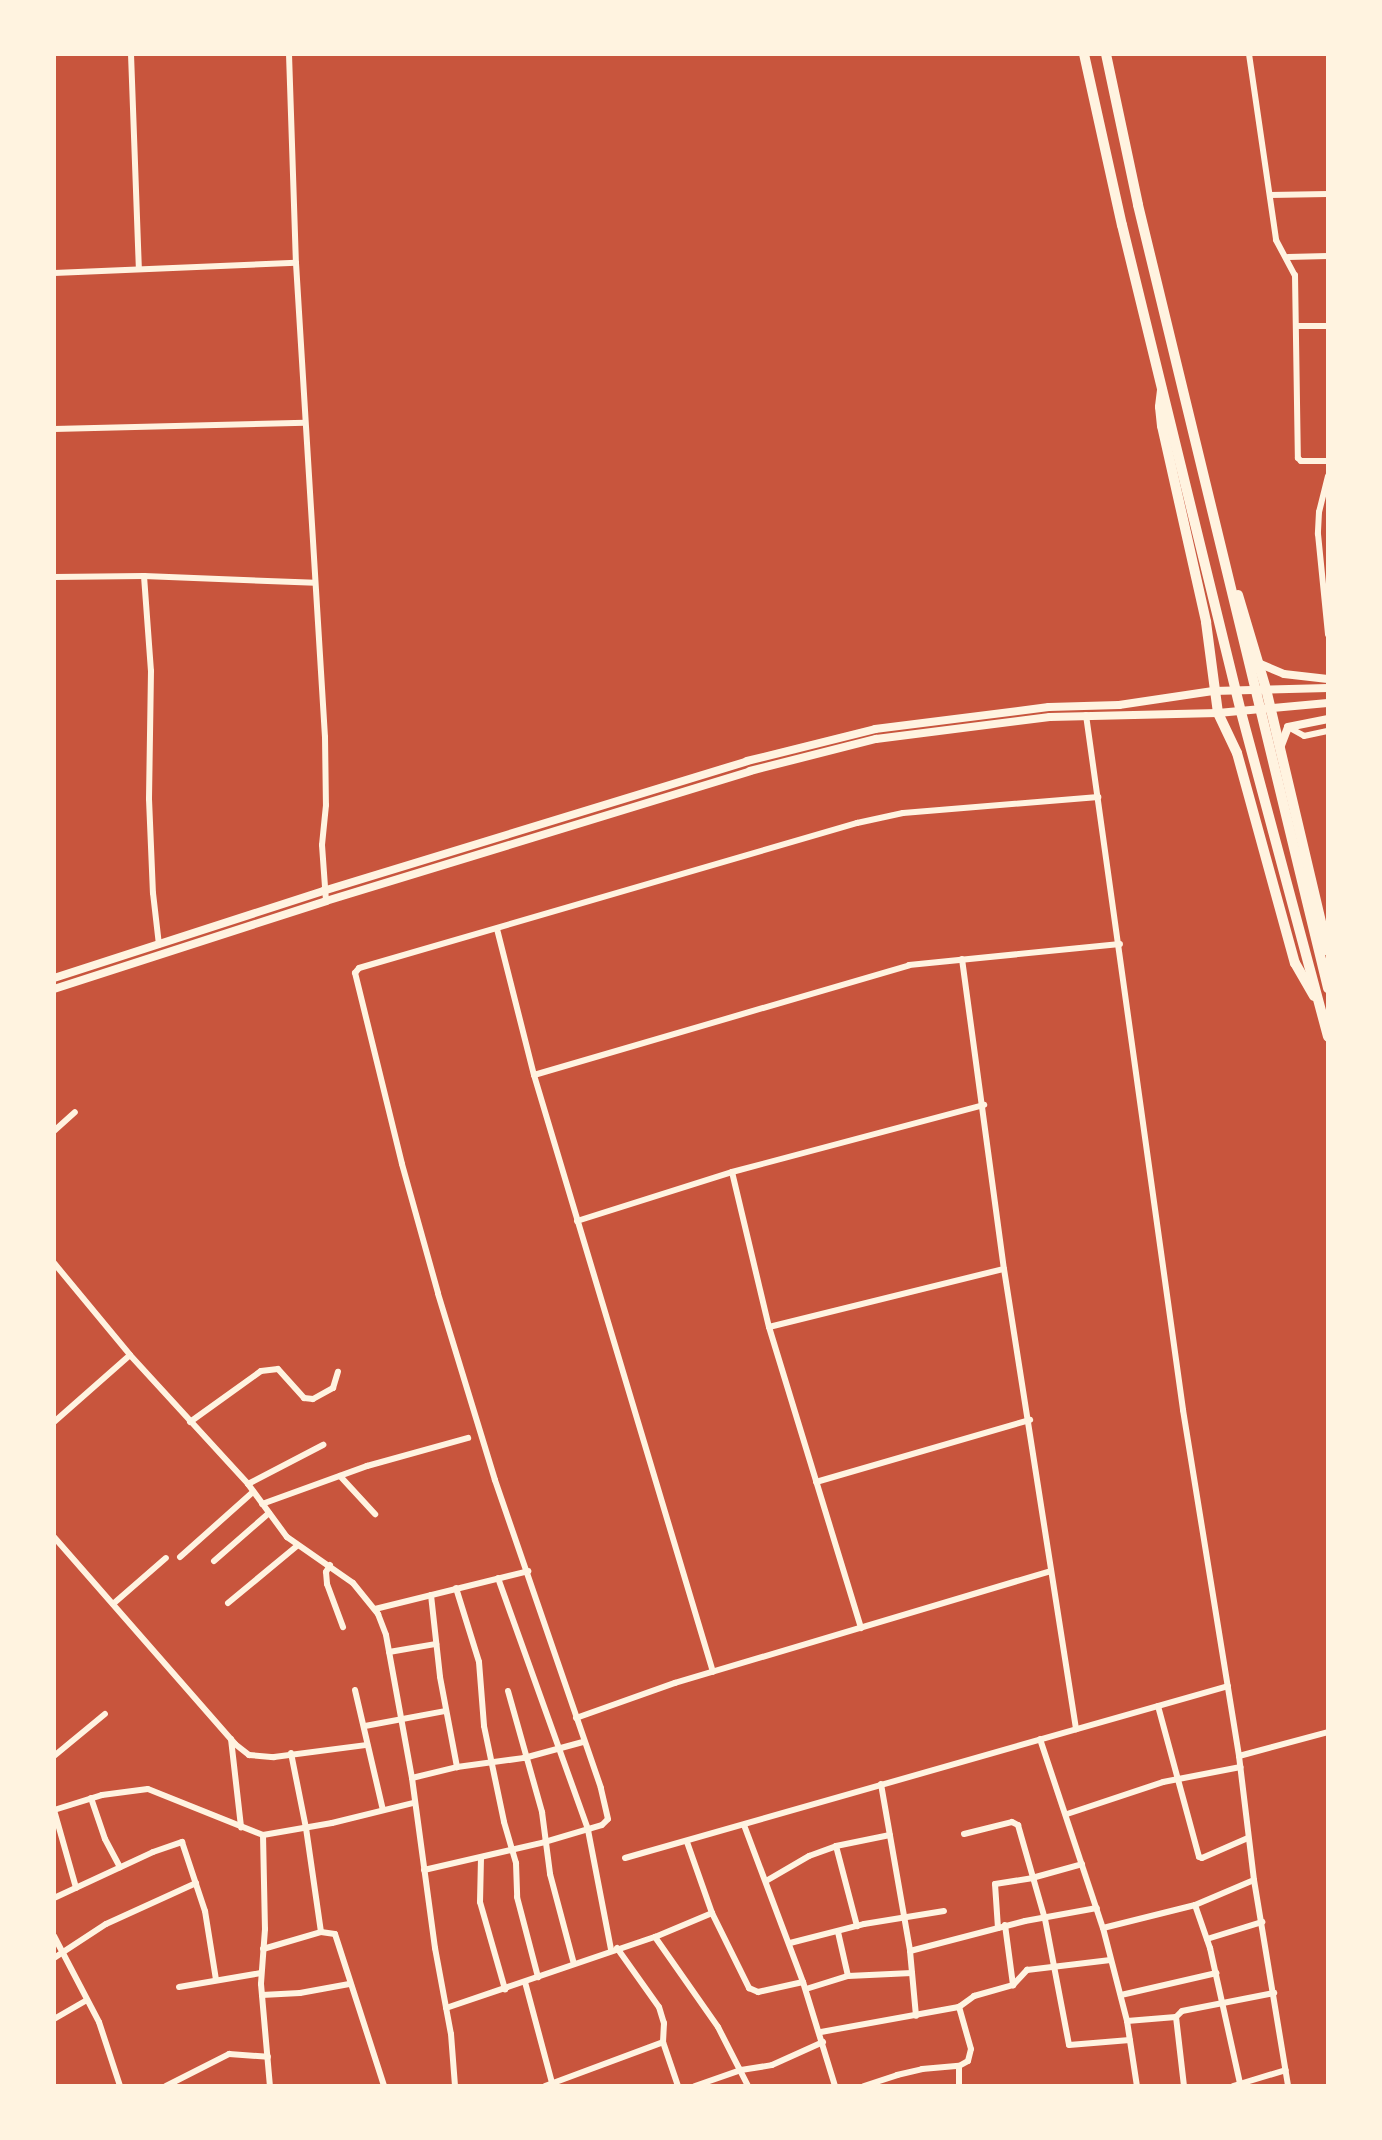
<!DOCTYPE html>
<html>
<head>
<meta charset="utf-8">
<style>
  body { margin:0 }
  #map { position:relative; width:1382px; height:2140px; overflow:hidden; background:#c8553d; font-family:Signika,sans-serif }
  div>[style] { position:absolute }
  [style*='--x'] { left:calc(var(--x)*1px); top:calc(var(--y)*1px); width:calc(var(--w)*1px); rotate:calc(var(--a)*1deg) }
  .minor>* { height:6px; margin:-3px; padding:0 3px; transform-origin:3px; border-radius:3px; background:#fff3e0 }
  .secondary>* { height:8px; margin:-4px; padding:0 4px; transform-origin:4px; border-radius:4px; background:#fff3e0 }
  .primary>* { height:10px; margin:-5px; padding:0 5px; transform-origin:5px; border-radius:5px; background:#fff3e0 }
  span { translate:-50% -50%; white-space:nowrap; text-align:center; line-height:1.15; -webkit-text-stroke:6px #fff3e0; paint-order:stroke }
  .frame { position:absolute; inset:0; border:56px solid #fff3e0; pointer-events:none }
</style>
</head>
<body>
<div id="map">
  <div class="minor">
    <i style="--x:131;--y:54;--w:215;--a:87.9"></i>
    <i style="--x:289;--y:54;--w:209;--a:88.1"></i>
    <i style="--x:296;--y:263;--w:475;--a:86.5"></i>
    <i style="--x:325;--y:737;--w:68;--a:89.2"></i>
    <i style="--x:326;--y:805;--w:40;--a:95.7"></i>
    <i style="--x:322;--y:845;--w:56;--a:85.9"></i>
    <i style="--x:1249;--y:54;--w:188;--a:81.7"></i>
    <i style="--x:1276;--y:240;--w:40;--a:62"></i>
    <i style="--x:1295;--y:275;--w:183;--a:89.1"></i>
    <i style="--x:1298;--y:458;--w:4;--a:45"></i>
    <i style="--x:1301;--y:461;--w:27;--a:0"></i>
    <i style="--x:1270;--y:195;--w:58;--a:-1"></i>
    <i style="--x:1288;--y:257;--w:40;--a:-1.4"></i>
    <i style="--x:54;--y:273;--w:242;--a:-2.4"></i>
    <i style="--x:1297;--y:326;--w:31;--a:0"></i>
    <i style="--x:54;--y:429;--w:251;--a:-1.4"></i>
    <i style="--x:1328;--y:476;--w:37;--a:104"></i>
    <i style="--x:1319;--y:512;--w:22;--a:93"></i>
    <i style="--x:1318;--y:534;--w:101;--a:84.3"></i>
    <i style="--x:144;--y:576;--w:95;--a:85.8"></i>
    <i style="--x:151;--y:671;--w:128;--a:90.9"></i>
    <i style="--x:149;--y:799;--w:94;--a:87.6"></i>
    <i style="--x:153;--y:893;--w:52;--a:83.4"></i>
    <i style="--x:54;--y:577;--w:90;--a:-0.6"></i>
    <i style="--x:144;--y:576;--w:171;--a:2.3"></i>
    <i style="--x:1086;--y:715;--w:702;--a:82.05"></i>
    <i style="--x:1183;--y:1410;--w:351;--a:80.8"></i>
    <i style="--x:1239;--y:1756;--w:125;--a:83.1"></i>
    <i style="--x:1254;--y:1880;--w:209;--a:80.6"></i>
    <i style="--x:1288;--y:727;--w:18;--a:29"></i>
    <i style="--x:1304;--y:736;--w:25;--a:-12"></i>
    <i style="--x:497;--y:929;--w:151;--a:75.8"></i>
    <i style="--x:534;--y:1075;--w:623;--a:73.31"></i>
    <i style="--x:962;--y:959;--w:313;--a:82.3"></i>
    <i style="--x:1004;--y:1269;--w:466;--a:81.1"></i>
    <i style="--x:534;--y:1075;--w:391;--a:-16.3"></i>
    <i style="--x:909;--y:965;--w:212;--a:-5.7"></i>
    <i style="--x:54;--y:1131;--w:28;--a:-42"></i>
    <i style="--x:732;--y:1172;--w:159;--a:76.6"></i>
    <i style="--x:769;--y:1327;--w:315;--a:73"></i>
    <i style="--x:577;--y:1221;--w:163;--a:-17.5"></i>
    <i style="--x:732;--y:1172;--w:261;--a:-14.9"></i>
    <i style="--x:54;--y:1263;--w:119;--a:50.4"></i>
    <i style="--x:130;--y:1355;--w:175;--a:47.5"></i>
    <i style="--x:248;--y:1484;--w:66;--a:53.7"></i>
    <i style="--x:287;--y:1537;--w:80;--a:34.9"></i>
    <i style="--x:353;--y:1583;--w:40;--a:51"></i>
    <i style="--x:378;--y:1614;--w:22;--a:69"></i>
    <i style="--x:386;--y:1635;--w:145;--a:79.7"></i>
    <i style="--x:412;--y:1778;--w:172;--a:82.3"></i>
    <i style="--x:435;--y:1948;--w:87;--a:79.5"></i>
    <i style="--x:451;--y:2034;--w:52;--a:85.6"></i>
    <i style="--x:769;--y:1327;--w:242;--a:-13.9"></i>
    <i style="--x:54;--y:1422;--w:101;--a:-41.4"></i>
    <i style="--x:190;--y:1422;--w:87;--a:-35.7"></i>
    <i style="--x:261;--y:1371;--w:17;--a:-7"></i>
    <i style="--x:278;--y:1369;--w:39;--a:48"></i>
    <i style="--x:304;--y:1398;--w:9;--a:6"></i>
    <i style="--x:313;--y:1399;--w:23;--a:-29"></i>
    <i style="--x:333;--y:1388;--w:17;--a:-73"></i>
    <i style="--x:340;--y:1476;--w:52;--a:47.4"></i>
    <i style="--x:816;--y:1482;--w:223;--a:-16.2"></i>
    <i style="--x:248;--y:1484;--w:85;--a:-27.5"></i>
    <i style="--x:262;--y:1504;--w:112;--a:-19.9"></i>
    <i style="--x:367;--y:1466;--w:105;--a:-15.5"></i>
    <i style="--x:54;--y:1537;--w:275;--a:48.8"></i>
    <i style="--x:235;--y:1744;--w:18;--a:38"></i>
    <i style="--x:249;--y:1755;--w:25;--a:5"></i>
    <i style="--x:274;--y:1757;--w:94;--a:-7.4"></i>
    <i style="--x:180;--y:1557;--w:98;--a:-41.7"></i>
    <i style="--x:214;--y:1561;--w:73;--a:-41.1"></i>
    <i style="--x:330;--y:1565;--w:8;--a:120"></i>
    <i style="--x:326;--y:1572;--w:12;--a:85"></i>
    <i style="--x:327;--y:1584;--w:46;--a:69.6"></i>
    <i style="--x:498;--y:1578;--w:268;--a:70.3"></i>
    <i style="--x:588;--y:1830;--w:122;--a:79.1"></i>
    <i style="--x:456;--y:1588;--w:77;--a:72.7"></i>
    <i style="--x:479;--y:1662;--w:64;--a:85.5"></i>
    <i style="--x:484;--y:1726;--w:98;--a:78.2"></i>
    <i style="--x:504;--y:1822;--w:43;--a:73.7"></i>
    <i style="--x:516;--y:1863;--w:34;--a:88"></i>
    <i style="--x:517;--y:1897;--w:83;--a:75.3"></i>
    <i style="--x:431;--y:1595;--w:82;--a:83.7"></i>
    <i style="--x:440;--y:1677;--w:92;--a:79.3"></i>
    <i style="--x:228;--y:1603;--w:89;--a:-39.6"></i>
    <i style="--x:113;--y:1604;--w:70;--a:-41"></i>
    <i style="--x:375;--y:1609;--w:158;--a:-13.9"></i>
    <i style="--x:389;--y:1652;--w:48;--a:-9.7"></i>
    <i style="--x:355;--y:1690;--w:123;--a:76.9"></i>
    <i style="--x:508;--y:1691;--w:126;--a:74.3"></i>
    <i style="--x:542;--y:1812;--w:63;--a:82.6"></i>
    <i style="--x:550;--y:1874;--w:93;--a:75.1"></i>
    <i style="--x:1158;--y:1706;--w:156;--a:74.8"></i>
    <i style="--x:1199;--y:1857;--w:3;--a:18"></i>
    <i style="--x:1202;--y:1858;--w:50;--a:-23.5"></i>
    <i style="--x:576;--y:1718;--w:105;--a:-19.5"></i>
    <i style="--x:675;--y:1683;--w:392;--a:-16.6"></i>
    <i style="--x:365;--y:1726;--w:81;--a:-10.6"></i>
    <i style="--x:231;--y:1739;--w:89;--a:83.5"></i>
    <i style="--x:1040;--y:1739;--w:199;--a:71.6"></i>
    <i style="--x:1103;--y:1928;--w:96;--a:75.5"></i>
    <i style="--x:1127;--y:2021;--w:66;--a:81.3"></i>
    <i style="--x:291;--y:1753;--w:76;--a:78.7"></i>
    <i style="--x:306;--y:1828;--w:105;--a:81.8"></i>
    <i style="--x:54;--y:1756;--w:66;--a:-39.5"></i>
    <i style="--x:1239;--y:1756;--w:92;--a:-15.1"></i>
    <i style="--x:412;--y:1778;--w:46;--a:-13.7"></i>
    <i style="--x:457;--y:1767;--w:68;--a:-7.7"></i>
    <i style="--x:524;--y:1758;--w:61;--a:-15.2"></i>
    <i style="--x:881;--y:1784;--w:169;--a:80.1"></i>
    <i style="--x:910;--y:1951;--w:65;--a:84.7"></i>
    <i style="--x:91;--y:1798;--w:43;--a:71.1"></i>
    <i style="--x:105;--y:1839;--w:32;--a:62"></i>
    <i style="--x:54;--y:1810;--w:50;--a:-17.4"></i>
    <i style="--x:102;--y:1795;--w:46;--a:-7.4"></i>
    <i style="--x:148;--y:1789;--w:124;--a:21.8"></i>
    <i style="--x:263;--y:1835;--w:70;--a:-9.9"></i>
    <i style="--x:332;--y:1823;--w:83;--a:-13.9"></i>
    <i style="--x:54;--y:1810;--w:81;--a:74.2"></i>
    <i style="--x:1067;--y:1814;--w:101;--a:-18.4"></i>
    <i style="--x:1163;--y:1782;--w:79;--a:-10.9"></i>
    <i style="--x:744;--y:1825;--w:168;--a:69.4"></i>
    <i style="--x:803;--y:1982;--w:109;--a:72.9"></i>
    <i style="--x:964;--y:1834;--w:49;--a:-14"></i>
    <i style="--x:1012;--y:1822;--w:7;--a:27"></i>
    <i style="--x:1018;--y:1825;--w:98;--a:74"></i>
    <i style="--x:1045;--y:1919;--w:128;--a:79.2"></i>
    <i style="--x:1069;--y:2045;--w:61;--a:-4.7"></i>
    <i style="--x:263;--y:1835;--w:94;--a:88.8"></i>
    <i style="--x:265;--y:1929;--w:55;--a:94.2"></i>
    <i style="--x:261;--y:1984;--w:102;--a:85"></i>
    <i style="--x:687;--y:1842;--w:75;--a:70.6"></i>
    <i style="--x:712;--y:1913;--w:84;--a:63.7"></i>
    <i style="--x:749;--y:1988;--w:10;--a:24"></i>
    <i style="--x:758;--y:1992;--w:46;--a:-12.5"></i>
    <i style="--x:836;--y:1846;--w:83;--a:75.3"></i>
    <i style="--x:481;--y:1858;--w:44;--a:91.3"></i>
    <i style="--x:480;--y:1902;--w:91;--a:74"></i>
    <i style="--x:625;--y:1858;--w:627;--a:-15.92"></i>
    <i style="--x:424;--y:1870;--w:124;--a:-13"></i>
    <i style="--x:545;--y:1842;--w:59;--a:-16.6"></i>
    <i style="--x:602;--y:1825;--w:8;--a:-45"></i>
    <i style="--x:608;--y:1819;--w:32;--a:-103"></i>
    <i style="--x:601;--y:1788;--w:326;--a:-109"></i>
    <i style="--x:495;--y:1480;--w:195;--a:-107"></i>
    <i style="--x:438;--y:1293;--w:134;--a:-105.6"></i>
    <i style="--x:402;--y:1164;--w:197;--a:-103.8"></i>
    <i style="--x:355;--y:973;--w:6;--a:-51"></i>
    <i style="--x:359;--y:968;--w:519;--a:-16.23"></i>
    <i style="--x:857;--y:823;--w:47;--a:-12.3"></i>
    <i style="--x:903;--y:813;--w:196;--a:-4.7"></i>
    <i style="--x:766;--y:1881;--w:50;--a:-30.2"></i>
    <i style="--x:809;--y:1856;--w:29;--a:-20"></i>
    <i style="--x:836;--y:1846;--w:55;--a:-11.5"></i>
    <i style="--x:54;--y:1898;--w:109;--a:-24.9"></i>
    <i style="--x:153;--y:1852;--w:31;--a:-19"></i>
    <i style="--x:182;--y:1842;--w:73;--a:71.6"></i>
    <i style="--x:205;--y:1911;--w:70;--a:80.9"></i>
    <i style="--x:1195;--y:1905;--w:46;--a:70.8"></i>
    <i style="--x:1210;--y:1948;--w:138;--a:77.5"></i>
    <i style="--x:1005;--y:1925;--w:61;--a:82.4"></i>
    <i style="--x:998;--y:1928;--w:44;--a:-93.9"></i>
    <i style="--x:995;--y:1884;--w:37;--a:-9"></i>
    <i style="--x:1032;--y:1878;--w:52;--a:-15.6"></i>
    <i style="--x:1103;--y:1928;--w:95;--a:-14"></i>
    <i style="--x:1195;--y:1905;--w:64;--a:-23"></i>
    <i style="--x:838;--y:1932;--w:45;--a:77.2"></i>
    <i style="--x:54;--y:1936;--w:97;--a:62.4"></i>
    <i style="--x:99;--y:2022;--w:67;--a:71.8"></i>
    <i style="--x:655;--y:1937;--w:110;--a:55"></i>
    <i style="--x:718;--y:2027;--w:66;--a:63"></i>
    <i style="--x:1207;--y:1939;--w:58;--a:-17.2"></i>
    <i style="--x:790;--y:1943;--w:76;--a:-14.4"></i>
    <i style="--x:864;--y:1924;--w:81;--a:-9.2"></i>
    <i style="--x:617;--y:1948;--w:72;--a:54.6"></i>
    <i style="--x:659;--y:2007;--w:17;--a:73"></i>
    <i style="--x:664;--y:2023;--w:19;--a:93"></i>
    <i style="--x:663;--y:2042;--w:46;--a:71.2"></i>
    <i style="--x:263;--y:1949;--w:60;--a:-16.3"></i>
    <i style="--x:321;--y:1932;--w:14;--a:8"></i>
    <i style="--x:335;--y:1934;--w:160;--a:72.1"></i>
    <i style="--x:910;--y:1951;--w:119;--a:-14.6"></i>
    <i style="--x:1025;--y:1921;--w:73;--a:-10.2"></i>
    <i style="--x:54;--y:1958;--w:62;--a:-33.2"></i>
    <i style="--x:106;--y:1924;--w:99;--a:-24.5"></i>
    <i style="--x:525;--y:1982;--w:105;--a:75"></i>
    <i style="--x:179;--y:1987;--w:83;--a:-9.7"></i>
    <i style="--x:806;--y:1989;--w:44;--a:-17.2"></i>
    <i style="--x:848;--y:1976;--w:64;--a:-2.7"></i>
    <i style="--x:262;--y:1995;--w:38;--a:-3"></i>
    <i style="--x:300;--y:1993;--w:50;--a:-10.4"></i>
    <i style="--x:1121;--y:1995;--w:98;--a:-13"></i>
    <i style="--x:446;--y:2008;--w:221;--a:-18.8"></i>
    <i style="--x:655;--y:1937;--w:62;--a:-22.8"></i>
    <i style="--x:1176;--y:2017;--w:69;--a:83.4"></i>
    <i style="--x:54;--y:2019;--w:38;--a:-30"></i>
    <i style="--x:1127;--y:2021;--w:49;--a:-4.7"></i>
    <i style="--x:1176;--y:2017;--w:8;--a:-45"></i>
    <i style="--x:1182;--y:2011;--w:94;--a:-11.1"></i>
    <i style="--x:821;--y:2032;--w:140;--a:-10.3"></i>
    <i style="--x:959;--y:2007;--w:19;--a:-36"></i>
    <i style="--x:974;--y:1996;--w:41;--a:-15.8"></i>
    <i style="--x:1013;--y:1985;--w:21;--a:-47"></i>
    <i style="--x:1027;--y:1970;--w:84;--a:-6.9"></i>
    <i style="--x:166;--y:2086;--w:71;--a:-26.9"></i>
    <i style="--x:229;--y:2054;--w:39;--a:4"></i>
    <i style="--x:545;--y:2086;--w:126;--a:-20.4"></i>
    <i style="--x:695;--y:2086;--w:49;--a:-19.2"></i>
    <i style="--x:741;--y:2070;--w:31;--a:-9"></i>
    <i style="--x:772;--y:2065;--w:56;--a:-24.3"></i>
    <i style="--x:864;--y:2086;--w:35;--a:-18"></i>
    <i style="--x:897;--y:2075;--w:26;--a:-13"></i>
    <i style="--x:922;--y:2069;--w:37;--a:-5"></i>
    <i style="--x:959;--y:2066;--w:10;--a:-29"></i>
    <i style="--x:968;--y:2061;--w:12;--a:-76"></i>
    <i style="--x:971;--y:2049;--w:44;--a:-105.9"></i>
    <i style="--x:959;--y:2086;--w:20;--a:-90"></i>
    <i style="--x:1233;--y:2086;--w:55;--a:-16.8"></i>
  </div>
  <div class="secondary">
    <i style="--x:1258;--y:663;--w:28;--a:23"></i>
    <i style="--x:1284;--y:674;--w:44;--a:6.5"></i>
    <i style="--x:1280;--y:748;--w:22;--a:-69"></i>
    <i style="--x:1288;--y:727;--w:41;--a:-11.3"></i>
    <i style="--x:54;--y:978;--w:283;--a:-17.9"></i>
    <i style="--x:323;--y:891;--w:443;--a:-17"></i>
    <i style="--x:747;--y:761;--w:132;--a:-14"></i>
    <i style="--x:875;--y:729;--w:175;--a:-7.2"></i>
    <i style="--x:1049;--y:707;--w:70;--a:-1.6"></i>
    <i style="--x:1119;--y:705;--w:95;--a:-8.5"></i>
    <i style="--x:1213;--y:691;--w:115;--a:-1.5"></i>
    <i style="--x:54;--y:989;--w:286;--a:-17.9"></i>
    <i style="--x:326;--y:901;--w:443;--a:-17"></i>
    <i style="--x:750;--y:771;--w:130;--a:-14.3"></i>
    <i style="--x:876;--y:739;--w:175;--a:-7.2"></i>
    <i style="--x:1050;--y:717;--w:168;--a:-1.4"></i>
    <i style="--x:1218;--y:713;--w:110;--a:-5.2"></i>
  </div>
  <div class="primary">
    <i style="--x:1084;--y:54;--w:175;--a:77.5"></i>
    <i style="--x:1122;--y:225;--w:501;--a:76.27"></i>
    <i style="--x:1241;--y:712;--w:336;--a:75"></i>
    <i style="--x:1106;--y:54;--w:154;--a:78"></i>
    <i style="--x:1138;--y:205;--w:806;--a:76.36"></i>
    <i style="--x:1162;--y:390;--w:17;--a:97"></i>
    <i style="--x:1160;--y:407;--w:19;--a:84"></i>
    <i style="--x:1162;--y:426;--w:201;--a:77.3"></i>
    <i style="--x:1206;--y:622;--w:92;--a:82.5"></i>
    <i style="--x:1218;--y:713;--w:44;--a:64.6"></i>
    <i style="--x:1237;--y:753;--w:218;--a:74.6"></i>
    <i style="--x:1295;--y:963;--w:38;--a:60"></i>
    <i style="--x:1238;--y:595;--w:98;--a:73.4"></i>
    <i style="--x:1266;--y:689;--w:269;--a:76.7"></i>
  </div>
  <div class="frame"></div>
</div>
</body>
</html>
